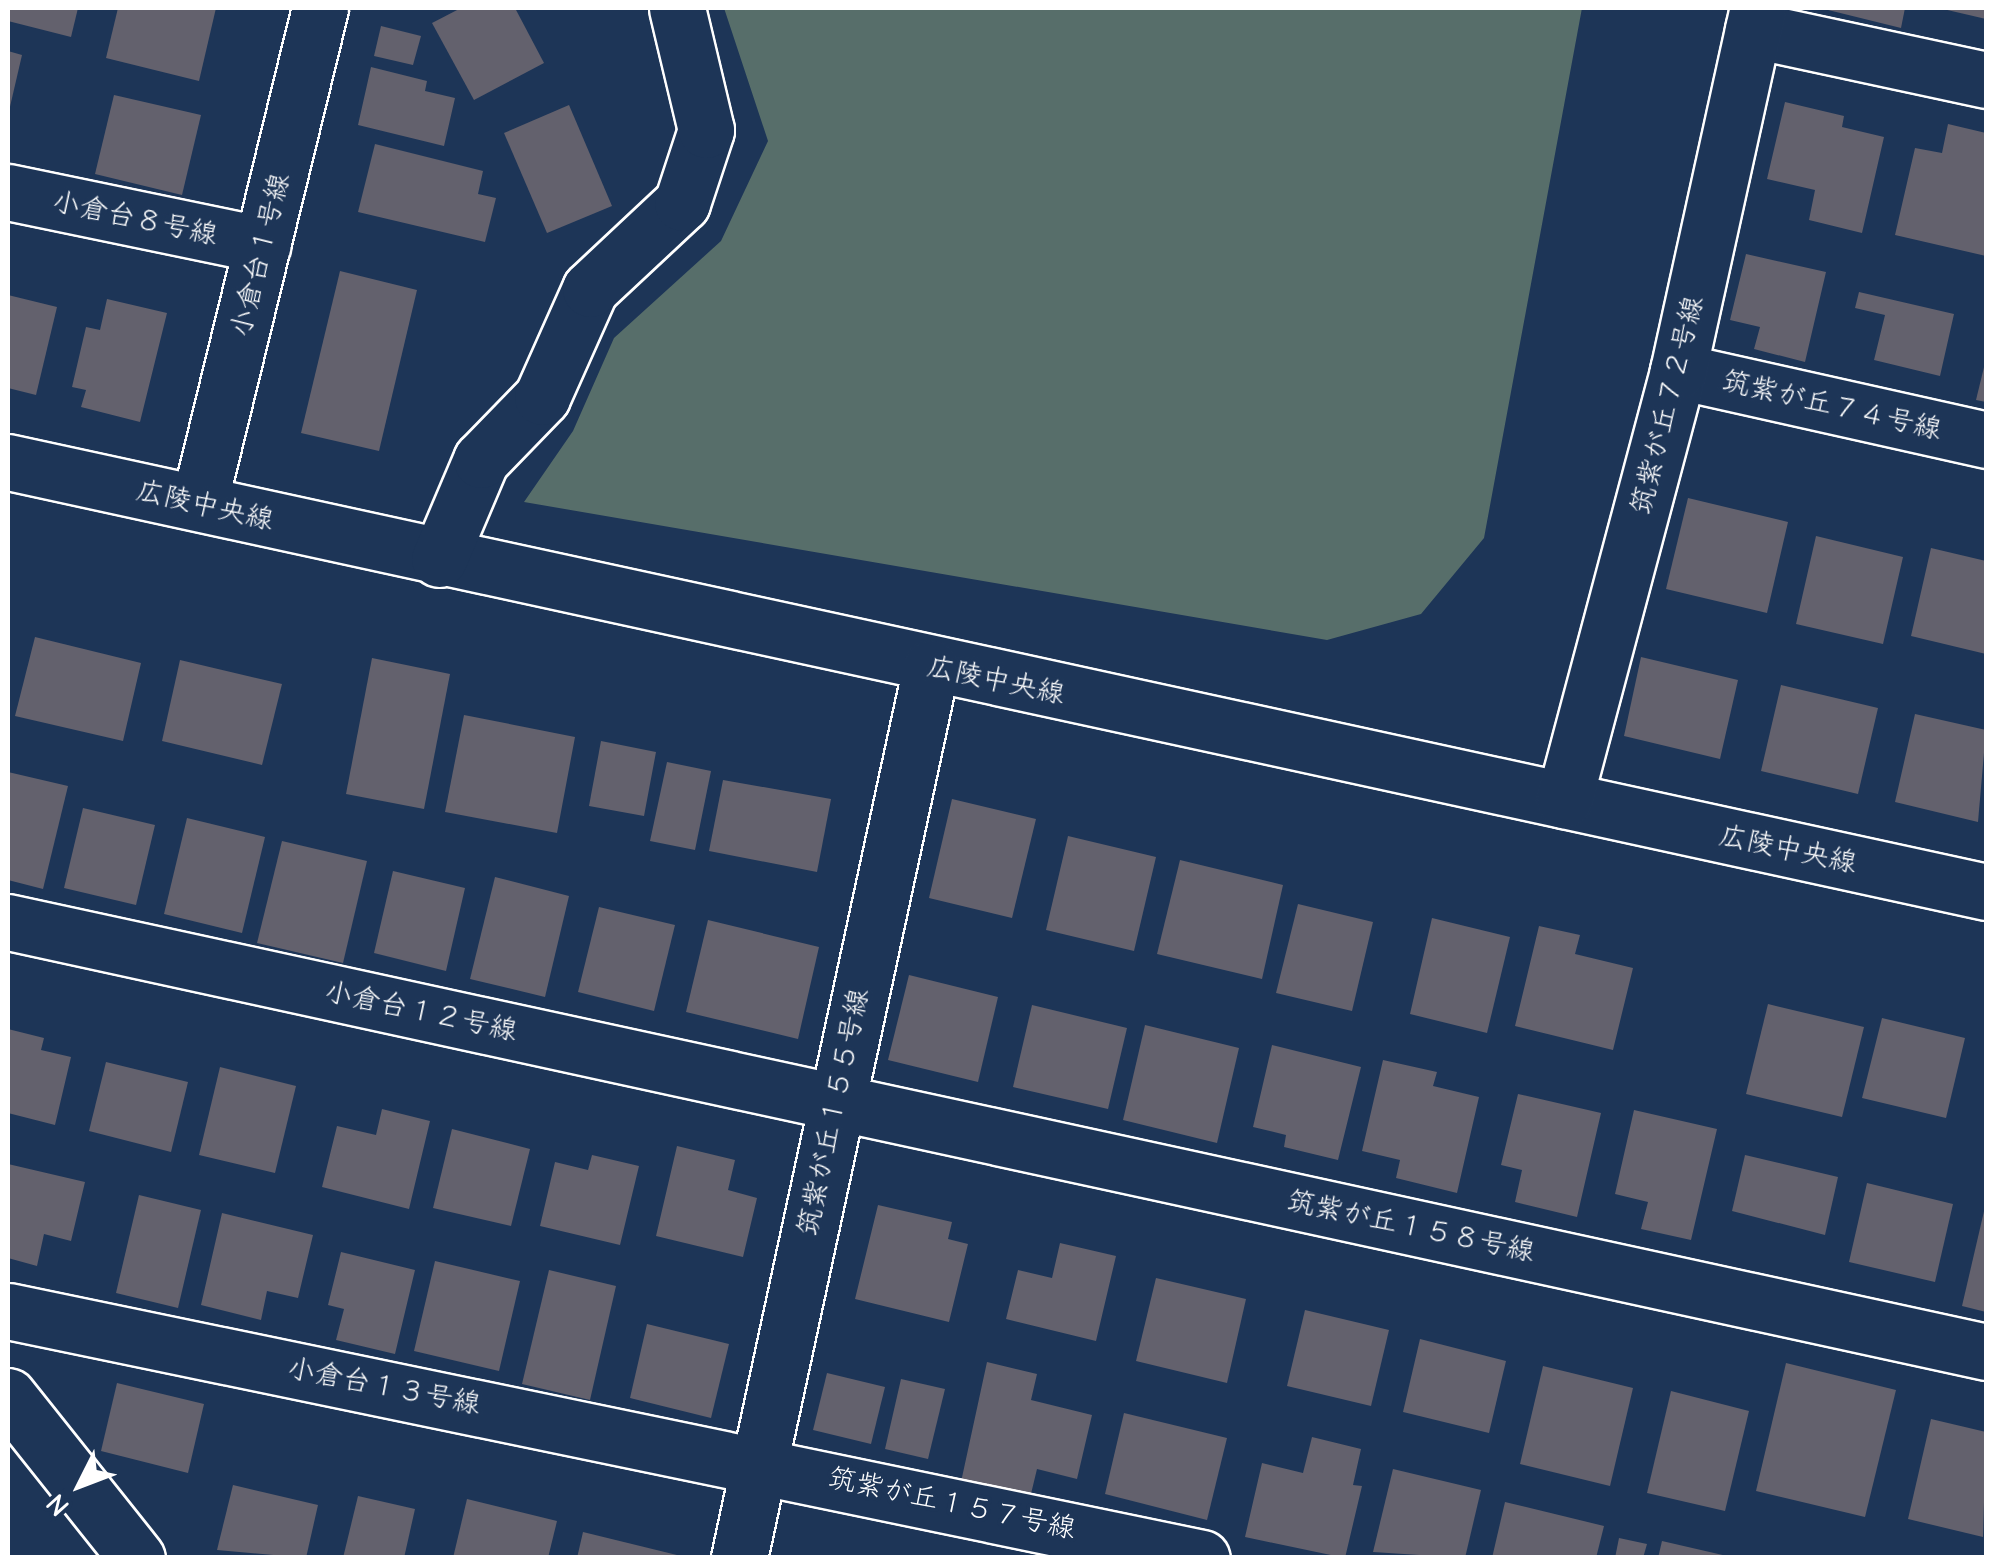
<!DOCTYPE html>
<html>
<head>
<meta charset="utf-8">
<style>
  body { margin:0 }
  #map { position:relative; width:1994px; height:1565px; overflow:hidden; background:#1d3557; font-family:"Comic Neue","Klee One",sans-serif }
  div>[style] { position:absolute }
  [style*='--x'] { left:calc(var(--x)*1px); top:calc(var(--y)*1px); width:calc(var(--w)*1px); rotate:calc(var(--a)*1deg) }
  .green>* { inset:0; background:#576e6a }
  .building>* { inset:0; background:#63616d }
  .roads { filter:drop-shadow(2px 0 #fff) drop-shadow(-2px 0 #fff) drop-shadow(0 2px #fff) drop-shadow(0 -2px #fff) }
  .minor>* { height:55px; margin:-27.5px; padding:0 27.5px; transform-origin:27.5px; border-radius:27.5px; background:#1d3557 }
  span { translate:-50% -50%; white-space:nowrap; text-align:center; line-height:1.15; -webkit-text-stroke:8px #1d3557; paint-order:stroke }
  .street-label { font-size:28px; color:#fff }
  .frame { position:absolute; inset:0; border:10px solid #fff; pointer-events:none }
  .north { position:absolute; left:30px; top:1435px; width:100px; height:100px; -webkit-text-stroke:8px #1d3557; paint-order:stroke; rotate:228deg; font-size:28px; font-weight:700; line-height:40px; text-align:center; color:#fff }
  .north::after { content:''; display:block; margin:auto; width:35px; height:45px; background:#fff; clip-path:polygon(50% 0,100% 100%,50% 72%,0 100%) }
</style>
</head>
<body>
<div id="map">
  <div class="green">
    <i style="clip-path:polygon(724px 8px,1582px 8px,1484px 538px,1421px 614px,1327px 640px,524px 502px,573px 431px,614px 338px,721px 241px,768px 141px)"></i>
  </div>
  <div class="building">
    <i style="clip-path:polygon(8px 8px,78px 8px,71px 37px,8px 21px)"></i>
    <i style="clip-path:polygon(118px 8px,216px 8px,199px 81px,106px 58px)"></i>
    <i style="clip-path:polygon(461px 8px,515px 8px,544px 63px,474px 100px,432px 23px)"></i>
    <i style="clip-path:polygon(1820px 8px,1905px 8px,1901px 28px)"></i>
    <i style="clip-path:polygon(1943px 8px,1986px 8px,1986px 19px,1943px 9px)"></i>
    <i style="clip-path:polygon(381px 26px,421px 36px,413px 65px,374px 56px)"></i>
    <i style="clip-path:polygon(8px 51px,22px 55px,9px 111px,8px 110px)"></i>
    <i style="clip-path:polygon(371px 67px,427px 81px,425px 91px,455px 98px,444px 146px,358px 125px)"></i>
    <i style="clip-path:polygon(114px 95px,201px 115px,182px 195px,95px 174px)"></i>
    <i style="clip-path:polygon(1785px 102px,1844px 116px,1842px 127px,1884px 137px,1862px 233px,1809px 220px,1815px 190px,1767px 179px)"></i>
    <i style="clip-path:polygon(569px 105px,612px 206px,547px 233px,504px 133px)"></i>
    <i style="clip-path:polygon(1948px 124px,1986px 133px,1986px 256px,1895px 235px,1915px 148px,1942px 153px)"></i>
    <i style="clip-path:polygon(375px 144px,483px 171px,478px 194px,496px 198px,485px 242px,358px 212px)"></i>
    <i style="clip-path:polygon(1746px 254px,1826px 272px,1805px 362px,1754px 349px,1760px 327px,1730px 320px)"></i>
    <i style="clip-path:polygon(340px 271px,417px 290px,379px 451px,301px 433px)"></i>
    <i style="clip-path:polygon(1859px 292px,1954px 314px,1940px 376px,1874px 360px,1885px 315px,1855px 308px)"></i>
    <i style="clip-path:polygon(8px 295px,57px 307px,36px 395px,8px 388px)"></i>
    <i style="clip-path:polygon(107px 299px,167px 313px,140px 422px,81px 407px,86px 390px,72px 387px,86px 327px,100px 330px)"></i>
    <i style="clip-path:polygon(1985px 363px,1986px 364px,1986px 402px,1976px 400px)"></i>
    <i style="clip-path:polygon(1688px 498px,1788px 522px,1767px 613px,1666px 589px)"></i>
    <i style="clip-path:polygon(1816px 536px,1903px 557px,1883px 644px,1796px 624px)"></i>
    <i style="clip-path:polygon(1931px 548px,1986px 561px,1986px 654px,1911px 636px)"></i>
    <i style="clip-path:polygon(35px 637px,141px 663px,123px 741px,15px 716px)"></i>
    <i style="clip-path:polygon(1641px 657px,1738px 680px,1720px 759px,1624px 736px)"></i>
    <i style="clip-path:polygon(372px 658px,450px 674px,424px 809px,346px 794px)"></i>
    <i style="clip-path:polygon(180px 660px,282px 684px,262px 765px,162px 741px)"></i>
    <i style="clip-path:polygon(1781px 685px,1878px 708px,1858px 794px,1761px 771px)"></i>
    <i style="clip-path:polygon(1915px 714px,1986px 730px,1978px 822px,1895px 802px)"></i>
    <i style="clip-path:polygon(464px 715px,575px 737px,557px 833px,445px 812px)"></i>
    <i style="clip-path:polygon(601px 741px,656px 752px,644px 816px,589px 806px)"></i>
    <i style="clip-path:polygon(667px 762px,711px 771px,695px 850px,650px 841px)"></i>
    <i style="clip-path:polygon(8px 772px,68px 786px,43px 889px,8px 880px)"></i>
    <i style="clip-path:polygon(723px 780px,831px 799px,817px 872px,709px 851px)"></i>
    <i style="clip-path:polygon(952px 799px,1036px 819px,1012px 918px,929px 898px)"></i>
    <i style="clip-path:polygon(83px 808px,155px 825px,136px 905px,64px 888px)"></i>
    <i style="clip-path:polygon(187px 818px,265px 837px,242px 933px,164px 914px)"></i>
    <i style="clip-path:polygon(1068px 836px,1156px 857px,1134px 951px,1046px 930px)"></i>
    <i style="clip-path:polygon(282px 841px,367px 861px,343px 963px,257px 943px)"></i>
    <i style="clip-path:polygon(1180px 860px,1283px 885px,1262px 979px,1157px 954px)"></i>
    <i style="clip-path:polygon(393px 871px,465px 888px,446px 971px,374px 953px)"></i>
    <i style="clip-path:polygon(495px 877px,569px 896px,545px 997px,470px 979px)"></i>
    <i style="clip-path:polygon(1298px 904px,1373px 922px,1352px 1011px,1276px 993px)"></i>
    <i style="clip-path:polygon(599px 907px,675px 925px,654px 1011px,578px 992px)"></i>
    <i style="clip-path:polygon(1432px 918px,1510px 937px,1487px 1033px,1410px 1014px)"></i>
    <i style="clip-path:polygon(708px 920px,819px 947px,798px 1039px,686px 1012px)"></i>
    <i style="clip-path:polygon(1539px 926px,1580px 935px,1575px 954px,1633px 968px,1613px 1050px,1515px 1026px)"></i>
    <i style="clip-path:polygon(909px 975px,998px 997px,978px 1082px,888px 1060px)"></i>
    <i style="clip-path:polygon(1768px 1004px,1864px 1027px,1842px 1117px,1746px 1094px)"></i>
    <i style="clip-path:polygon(1032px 1005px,1127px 1028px,1108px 1109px,1013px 1087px)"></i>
    <i style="clip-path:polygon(1882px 1018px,1965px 1038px,1946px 1118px,1862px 1098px)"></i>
    <i style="clip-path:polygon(1145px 1025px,1239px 1048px,1217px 1143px,1123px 1120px)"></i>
    <i style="clip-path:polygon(8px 1029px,44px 1038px,41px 1050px,71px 1057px,55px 1125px,8px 1113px)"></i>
    <i style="clip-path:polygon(1272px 1045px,1361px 1067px,1338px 1160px,1284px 1147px,1286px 1135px,1253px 1127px)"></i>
    <i style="clip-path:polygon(1383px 1060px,1437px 1072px,1433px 1086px,1479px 1097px,1457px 1193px,1396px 1178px,1400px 1160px,1362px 1151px)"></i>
    <i style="clip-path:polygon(106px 1062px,188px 1082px,171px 1152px,89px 1131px)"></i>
    <i style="clip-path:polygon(220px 1067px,296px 1086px,275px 1173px,199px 1155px)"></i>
    <i style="clip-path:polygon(1518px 1094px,1601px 1113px,1577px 1217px,1515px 1202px,1522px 1170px,1501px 1165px)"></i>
    <i style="clip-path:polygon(382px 1109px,430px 1121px,409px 1209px,322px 1187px,337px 1126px,376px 1135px)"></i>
    <i style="clip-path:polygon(1634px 1110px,1717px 1129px,1691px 1240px,1641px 1229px,1648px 1202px,1615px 1194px)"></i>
    <i style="clip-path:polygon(452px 1129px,530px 1149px,511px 1226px,433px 1208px)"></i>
    <i style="clip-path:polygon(677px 1146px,735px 1160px,728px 1190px,757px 1198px,743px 1257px,656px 1236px)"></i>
    <i style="clip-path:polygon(592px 1155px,639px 1166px,620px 1245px,540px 1226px,555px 1162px,588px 1170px)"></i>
    <i style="clip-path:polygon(1745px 1155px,1838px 1177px,1825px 1235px,1732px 1211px)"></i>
    <i style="clip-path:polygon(8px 1164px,85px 1182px,71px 1241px,44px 1234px,37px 1266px,8px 1258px)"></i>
    <i style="clip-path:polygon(1867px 1183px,1953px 1204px,1935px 1282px,1849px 1262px)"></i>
    <i style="clip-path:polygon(139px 1195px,201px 1210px,178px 1308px,116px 1293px)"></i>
    <i style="clip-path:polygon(878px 1205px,952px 1222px,948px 1239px,968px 1244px,949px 1322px,855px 1299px)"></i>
    <i style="clip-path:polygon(1985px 1207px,1986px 1207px,1986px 1312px,1962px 1306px)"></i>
    <i style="clip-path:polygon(222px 1213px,313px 1235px,298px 1298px,267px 1291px,261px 1320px,201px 1305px)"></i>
    <i style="clip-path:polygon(1060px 1243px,1116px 1256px,1096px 1341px,1006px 1319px,1018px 1270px,1052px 1278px)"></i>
    <i style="clip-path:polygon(341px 1252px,415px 1270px,395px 1354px,336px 1340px,344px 1309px,328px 1305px)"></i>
    <i style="clip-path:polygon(435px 1261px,520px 1281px,499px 1371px,414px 1351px)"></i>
    <i style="clip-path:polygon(549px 1270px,616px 1286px,590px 1400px,522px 1384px)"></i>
    <i style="clip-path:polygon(1156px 1278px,1246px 1299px,1227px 1383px,1136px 1361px)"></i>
    <i style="clip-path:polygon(1305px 1310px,1389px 1330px,1371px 1406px,1287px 1386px)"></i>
    <i style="clip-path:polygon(647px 1324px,729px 1344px,711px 1418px,630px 1398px)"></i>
    <i style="clip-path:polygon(1420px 1339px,1506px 1361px,1489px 1433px,1403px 1412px)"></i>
    <i style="clip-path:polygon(987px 1362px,1037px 1374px,1031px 1400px,1092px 1415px,1077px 1479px,1037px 1469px,1030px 1498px,961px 1482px)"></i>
    <i style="clip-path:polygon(1786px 1363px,1896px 1390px,1865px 1517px,1756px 1491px)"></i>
    <i style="clip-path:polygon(1543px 1366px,1633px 1388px,1610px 1486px,1520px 1464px)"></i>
    <i style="clip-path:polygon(827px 1373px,885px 1387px,871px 1444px,813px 1430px)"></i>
    <i style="clip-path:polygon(901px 1379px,945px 1389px,928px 1459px,885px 1449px)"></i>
    <i style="clip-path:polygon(117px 1383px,204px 1404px,188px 1473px,101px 1451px)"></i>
    <i style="clip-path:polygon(1671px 1391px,1749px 1411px,1725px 1511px,1647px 1493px)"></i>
    <i style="clip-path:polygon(1124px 1413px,1227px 1438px,1207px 1520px,1105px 1494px)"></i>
    <i style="clip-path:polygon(1931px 1419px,1986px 1432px,1983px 1537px,1908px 1519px)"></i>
    <i style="clip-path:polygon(1312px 1437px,1361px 1449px,1353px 1485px,1362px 1486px,1345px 1558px,1245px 1537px,1262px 1463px,1303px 1473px)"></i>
    <i style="clip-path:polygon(1393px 1469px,1481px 1490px,1465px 1558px,1373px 1552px)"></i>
    <i style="clip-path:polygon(233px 1485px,318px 1505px,306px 1558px,217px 1550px)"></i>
    <i style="clip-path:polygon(358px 1496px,415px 1509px,404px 1558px,343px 1558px)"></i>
    <i style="clip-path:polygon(467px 1499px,557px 1521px,548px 1558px,453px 1558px)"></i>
    <i style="clip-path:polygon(1505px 1502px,1604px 1526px,1596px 1558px,1492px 1558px)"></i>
    <i style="clip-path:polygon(583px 1532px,681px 1556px,681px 1558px,577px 1558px)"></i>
    <i style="clip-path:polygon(1619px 1538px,1647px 1544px,1643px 1558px,1615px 1558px)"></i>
    <i style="clip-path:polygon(1662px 1541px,1727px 1556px,1726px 1558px,1658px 1558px)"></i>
  </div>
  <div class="roads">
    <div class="minor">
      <i style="--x:1753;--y:30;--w:238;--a:12.1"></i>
      <i style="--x:8;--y:192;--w:260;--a:11.7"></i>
      <i style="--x:1678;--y:371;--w:316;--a:12.6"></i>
      <i style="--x:8;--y:462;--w:2024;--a:12.26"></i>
      <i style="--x:199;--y:503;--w:510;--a:-76.26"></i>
      <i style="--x:439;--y:559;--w:108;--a:-67"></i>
      <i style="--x:481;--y:460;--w:88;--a:-45.9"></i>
      <i style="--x:542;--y:397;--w:118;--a:-66"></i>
      <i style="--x:590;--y:289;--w:126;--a:-43.1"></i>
      <i style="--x:682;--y:203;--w:77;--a:-71.8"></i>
      <i style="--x:706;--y:130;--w:125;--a:-103.4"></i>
      <i style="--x:1564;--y:800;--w:444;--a:-75.1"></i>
      <i style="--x:1678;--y:371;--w:372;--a:-77.6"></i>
      <i style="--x:8;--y:922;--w:2024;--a:12.26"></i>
      <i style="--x:8;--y:1311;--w:1219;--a:11.69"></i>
      <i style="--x:8;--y:1396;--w:207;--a:51.5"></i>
      <i style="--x:739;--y:1558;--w:911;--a:-77.84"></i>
    </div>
  </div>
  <div class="street-label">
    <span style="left:135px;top:218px;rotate:12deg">小倉台８号線</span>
    <span style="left:260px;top:255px;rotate:-76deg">小倉台１号線</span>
    <span style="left:1667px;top:405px;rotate:-76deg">筑紫が丘７２号線</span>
    <span style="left:1832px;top:405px;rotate:13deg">筑紫が丘７４号線</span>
    <span style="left:205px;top:505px;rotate:13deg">広陵中央線</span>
    <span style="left:996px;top:680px;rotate:12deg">広陵中央線</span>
    <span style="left:1788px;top:849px;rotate:12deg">広陵中央線</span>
    <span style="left:421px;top:1011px;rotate:12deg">小倉台１２号線</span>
    <span style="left:833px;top:1112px;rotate:-78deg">筑紫が丘１５５号線</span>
    <span style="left:1411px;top:1226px;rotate:12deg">筑紫が丘１５８号線</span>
    <span style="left:384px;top:1386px;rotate:11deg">小倉台１３号線</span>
    <span style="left:952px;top:1503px;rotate:12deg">筑紫が丘１５７号線</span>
  </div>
  <div class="frame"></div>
  <div class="north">N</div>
</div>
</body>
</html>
